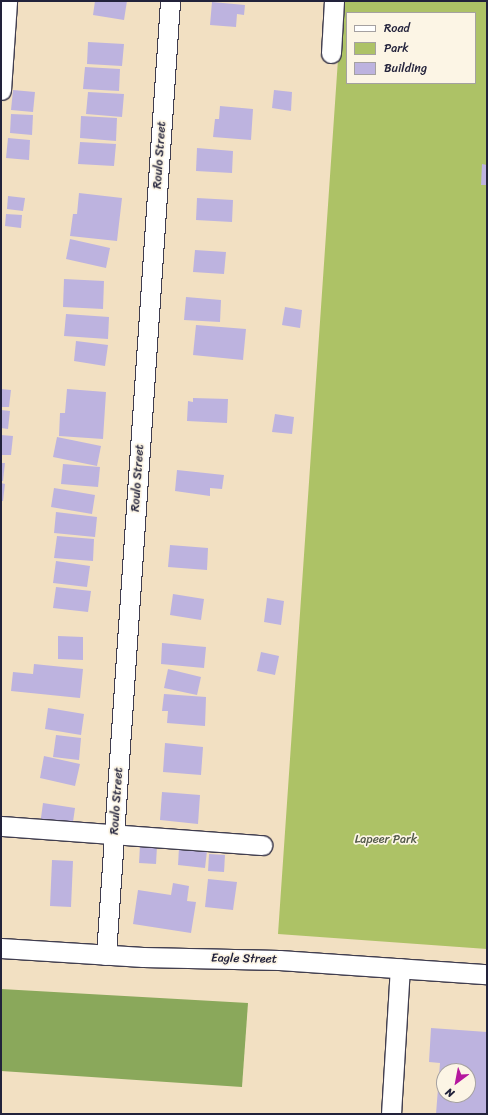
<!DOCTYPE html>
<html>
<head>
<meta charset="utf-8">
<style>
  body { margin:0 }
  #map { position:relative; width:488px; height:1115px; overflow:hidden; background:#f2e0c2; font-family:Sriracha,sans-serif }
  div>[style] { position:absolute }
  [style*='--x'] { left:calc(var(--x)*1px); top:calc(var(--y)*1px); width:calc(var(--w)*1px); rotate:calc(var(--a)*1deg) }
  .green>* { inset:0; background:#adc266 }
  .forest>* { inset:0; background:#8aa85b }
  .building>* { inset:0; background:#bdb3df }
  .roads { filter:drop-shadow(1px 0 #413e4f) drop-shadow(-1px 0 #413e4f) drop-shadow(0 1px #413e4f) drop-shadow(0 -1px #413e4f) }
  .minor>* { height:19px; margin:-9.5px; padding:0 9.5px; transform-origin:9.5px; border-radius:9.5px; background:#fff }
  span { translate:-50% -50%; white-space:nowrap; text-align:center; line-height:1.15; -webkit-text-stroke:3.5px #fcf5e5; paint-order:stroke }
  .street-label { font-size:12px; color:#22223b }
  .park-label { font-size:12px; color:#535a4a }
  .frame { position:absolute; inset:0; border:2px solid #22223b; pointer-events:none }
  .legend { position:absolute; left:346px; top:12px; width:130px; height:72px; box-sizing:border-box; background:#fcf5e5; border:1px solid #a5a1a1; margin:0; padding:5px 7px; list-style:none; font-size:12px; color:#22223b }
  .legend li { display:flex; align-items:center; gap:8px; height:20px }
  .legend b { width:20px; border:1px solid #a5a1a1 }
  .north { position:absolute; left:436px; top:1063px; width:40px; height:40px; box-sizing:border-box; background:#fcf5e5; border:1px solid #a5a1a1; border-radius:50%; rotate:212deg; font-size:11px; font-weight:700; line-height:16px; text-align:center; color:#22223b }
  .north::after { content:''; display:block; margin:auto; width:14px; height:18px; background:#b5179e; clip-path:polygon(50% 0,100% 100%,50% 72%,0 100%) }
</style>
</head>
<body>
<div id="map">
  <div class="green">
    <i style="clip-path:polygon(evenodd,342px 1px,487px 1px,487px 949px,278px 934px,342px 1px,347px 13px,475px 13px,475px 83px,347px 83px,347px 13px)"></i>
  </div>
  <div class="forest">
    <i style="clip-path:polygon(1px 989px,248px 1003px,242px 1087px,1px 1071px)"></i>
  </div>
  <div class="building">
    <i style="clip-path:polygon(95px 1px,127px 1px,124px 20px,93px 15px)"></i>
    <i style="clip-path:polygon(212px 2px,245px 5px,244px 15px,237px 14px,236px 27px,210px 25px)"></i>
    <i style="clip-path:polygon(88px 42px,124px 44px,122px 66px,87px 64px)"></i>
    <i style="clip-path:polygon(85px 67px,120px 69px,119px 91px,83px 89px)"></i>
    <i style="clip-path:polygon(13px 90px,35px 92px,33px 112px,11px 110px)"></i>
    <i style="clip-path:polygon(274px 90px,292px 92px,291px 111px,272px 108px)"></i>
    <i style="clip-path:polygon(88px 92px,124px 94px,122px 117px,86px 114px)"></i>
    <i style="clip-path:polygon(220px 106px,253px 109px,251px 140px,213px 137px,215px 119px,219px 119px)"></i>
    <i style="clip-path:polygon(11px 114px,33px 115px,32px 135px,10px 133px)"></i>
    <i style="clip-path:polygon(81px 116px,117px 118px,116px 141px,80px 138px)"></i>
    <i style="clip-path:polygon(8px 138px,30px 140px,29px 160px,6px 158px)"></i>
    <i style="clip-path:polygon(80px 142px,116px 144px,114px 166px,78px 164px)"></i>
    <i style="clip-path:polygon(197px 148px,233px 151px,232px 173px,196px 171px)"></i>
    <i style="clip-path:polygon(482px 164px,487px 165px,487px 185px,481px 185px)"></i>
    <i style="clip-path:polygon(79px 193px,122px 198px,117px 241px,70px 236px,73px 214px,77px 214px)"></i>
    <i style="clip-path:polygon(8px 196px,25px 198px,23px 211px,7px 209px)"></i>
    <i style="clip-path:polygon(197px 198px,233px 200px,232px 222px,196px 220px)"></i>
    <i style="clip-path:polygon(6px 214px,22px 215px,21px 228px,5px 226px)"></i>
    <i style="clip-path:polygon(70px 239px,110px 248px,106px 268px,66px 259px)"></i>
    <i style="clip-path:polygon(195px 250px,226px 252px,224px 274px,193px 272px)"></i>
    <i style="clip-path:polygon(64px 279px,104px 281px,103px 309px,63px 307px)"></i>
    <i style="clip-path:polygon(186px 297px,221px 300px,220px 322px,184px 320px)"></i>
    <i style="clip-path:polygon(285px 307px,302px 310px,300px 328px,282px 325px)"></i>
    <i style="clip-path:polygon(66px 314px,109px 317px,108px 339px,64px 336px)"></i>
    <i style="clip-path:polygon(196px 325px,246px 329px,243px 360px,193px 355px)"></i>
    <i style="clip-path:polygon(76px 341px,108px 345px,105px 366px,74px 361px)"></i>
    <i style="clip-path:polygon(1px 389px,11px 390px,9px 407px,1px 407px)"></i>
    <i style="clip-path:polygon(67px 389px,106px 392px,103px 439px,59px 436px,60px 413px,65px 413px)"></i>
    <i style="clip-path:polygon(193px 398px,228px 399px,227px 423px,187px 421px,188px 401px,193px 402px)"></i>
    <i style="clip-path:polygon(1px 410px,10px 411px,8px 429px,1px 428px)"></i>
    <i style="clip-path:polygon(275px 414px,294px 417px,292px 434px,272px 432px)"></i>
    <i style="clip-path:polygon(1px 435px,13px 436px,11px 455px,1px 455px)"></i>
    <i style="clip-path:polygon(57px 437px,101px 446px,97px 466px,53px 457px)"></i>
    <i style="clip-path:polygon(1px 463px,5px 463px,3px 481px,1px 481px)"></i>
    <i style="clip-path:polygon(63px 464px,100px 467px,98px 487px,61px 484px)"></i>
    <i style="clip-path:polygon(177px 470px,224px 475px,222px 489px,210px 488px,210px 496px,175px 491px)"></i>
    <i style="clip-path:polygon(1px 483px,5px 484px,3px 501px,1px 501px)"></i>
    <i style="clip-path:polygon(54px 488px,95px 495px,92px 514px,51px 507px)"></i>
    <i style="clip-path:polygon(56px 512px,97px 517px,95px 537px,54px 533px)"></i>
    <i style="clip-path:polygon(57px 536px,94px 539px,93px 561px,54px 558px)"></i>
    <i style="clip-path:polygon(170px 545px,208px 548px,207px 570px,168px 567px)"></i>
    <i style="clip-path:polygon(56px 561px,90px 566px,87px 587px,53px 583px)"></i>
    <i style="clip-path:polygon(56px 587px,91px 591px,88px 612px,53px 608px)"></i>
    <i style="clip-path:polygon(173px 594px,204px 599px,201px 620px,170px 615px)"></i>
    <i style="clip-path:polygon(267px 598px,284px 601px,281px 625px,264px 622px)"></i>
    <i style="clip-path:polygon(58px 636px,83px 637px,83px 660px,58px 659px)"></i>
    <i style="clip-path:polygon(162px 643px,206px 647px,204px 668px,161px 664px)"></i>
    <i style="clip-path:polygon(261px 652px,279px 656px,275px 675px,257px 671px)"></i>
    <i style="clip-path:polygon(34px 664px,83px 669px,80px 698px,11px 691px,13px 672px,33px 674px)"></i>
    <i style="clip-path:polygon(168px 669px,201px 677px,197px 695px,164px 688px)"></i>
    <i style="clip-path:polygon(164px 694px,206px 697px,205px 726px,167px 723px,168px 711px,162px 711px)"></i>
    <i style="clip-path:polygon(48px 708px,84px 714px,81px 735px,45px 729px)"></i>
    <i style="clip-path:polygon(56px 735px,81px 738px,79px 760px,53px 757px)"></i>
    <i style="clip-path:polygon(165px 743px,203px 747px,201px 775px,163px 772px)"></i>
    <i style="clip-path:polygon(44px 756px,80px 764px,75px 786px,40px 778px)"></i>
    <i style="clip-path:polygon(162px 792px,200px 795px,198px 824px,160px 820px)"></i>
    <i style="clip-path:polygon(43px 803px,75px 808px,72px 829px,40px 825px)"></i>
    <i style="clip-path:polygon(140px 846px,157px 846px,156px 864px,139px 863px)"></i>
    <i style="clip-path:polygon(179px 848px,207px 851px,205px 868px,178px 865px)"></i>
    <i style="clip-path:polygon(209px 854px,225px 855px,224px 872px,208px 871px)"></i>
    <i style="clip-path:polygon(52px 860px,73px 861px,71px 907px,50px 906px)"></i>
    <i style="clip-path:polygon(208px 879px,237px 882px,233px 910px,205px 907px)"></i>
    <i style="clip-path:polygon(173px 883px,189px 886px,187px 901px,196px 902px,191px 933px,133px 924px,138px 890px,171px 895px)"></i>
    <i style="clip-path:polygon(evenodd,431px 1028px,487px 1032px,487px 1114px,436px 1114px,440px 1063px,429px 1062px,431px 1028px,444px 1071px,468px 1071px,468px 1095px,444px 1095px,444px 1071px)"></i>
  </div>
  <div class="roads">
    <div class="minor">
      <i style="--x:331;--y:53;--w:52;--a:-86.7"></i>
      <i style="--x:1;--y:90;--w:89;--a:-86.1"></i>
      <i style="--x:1;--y:826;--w:262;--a:4.2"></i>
      <i style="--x:1;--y:948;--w:142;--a:3.6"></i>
      <i style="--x:143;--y:957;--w:136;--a:1.3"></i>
      <i style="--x:279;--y:960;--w:208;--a:3.9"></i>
      <i style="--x:106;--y:955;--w:956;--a:-86.16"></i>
      <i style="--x:391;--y:1114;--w:146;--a:-86.5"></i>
    </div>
  </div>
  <div class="street-label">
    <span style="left:160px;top:155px;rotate:-86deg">Roulo Street</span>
    <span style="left:138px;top:478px;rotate:-86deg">Roulo Street</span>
    <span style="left:117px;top:801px;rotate:-86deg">Roulo Street</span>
    <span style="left:244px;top:959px;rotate:1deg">Eagle Street</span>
  </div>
  <div class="park-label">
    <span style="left:386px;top:840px">Lapeer Park</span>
  </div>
  <div class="frame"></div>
  <ul class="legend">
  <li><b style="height:5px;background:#fff"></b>Road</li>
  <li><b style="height:11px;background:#adc266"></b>Park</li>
  <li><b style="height:11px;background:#bdb3df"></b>Building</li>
  </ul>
  <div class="north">N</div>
</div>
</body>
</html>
